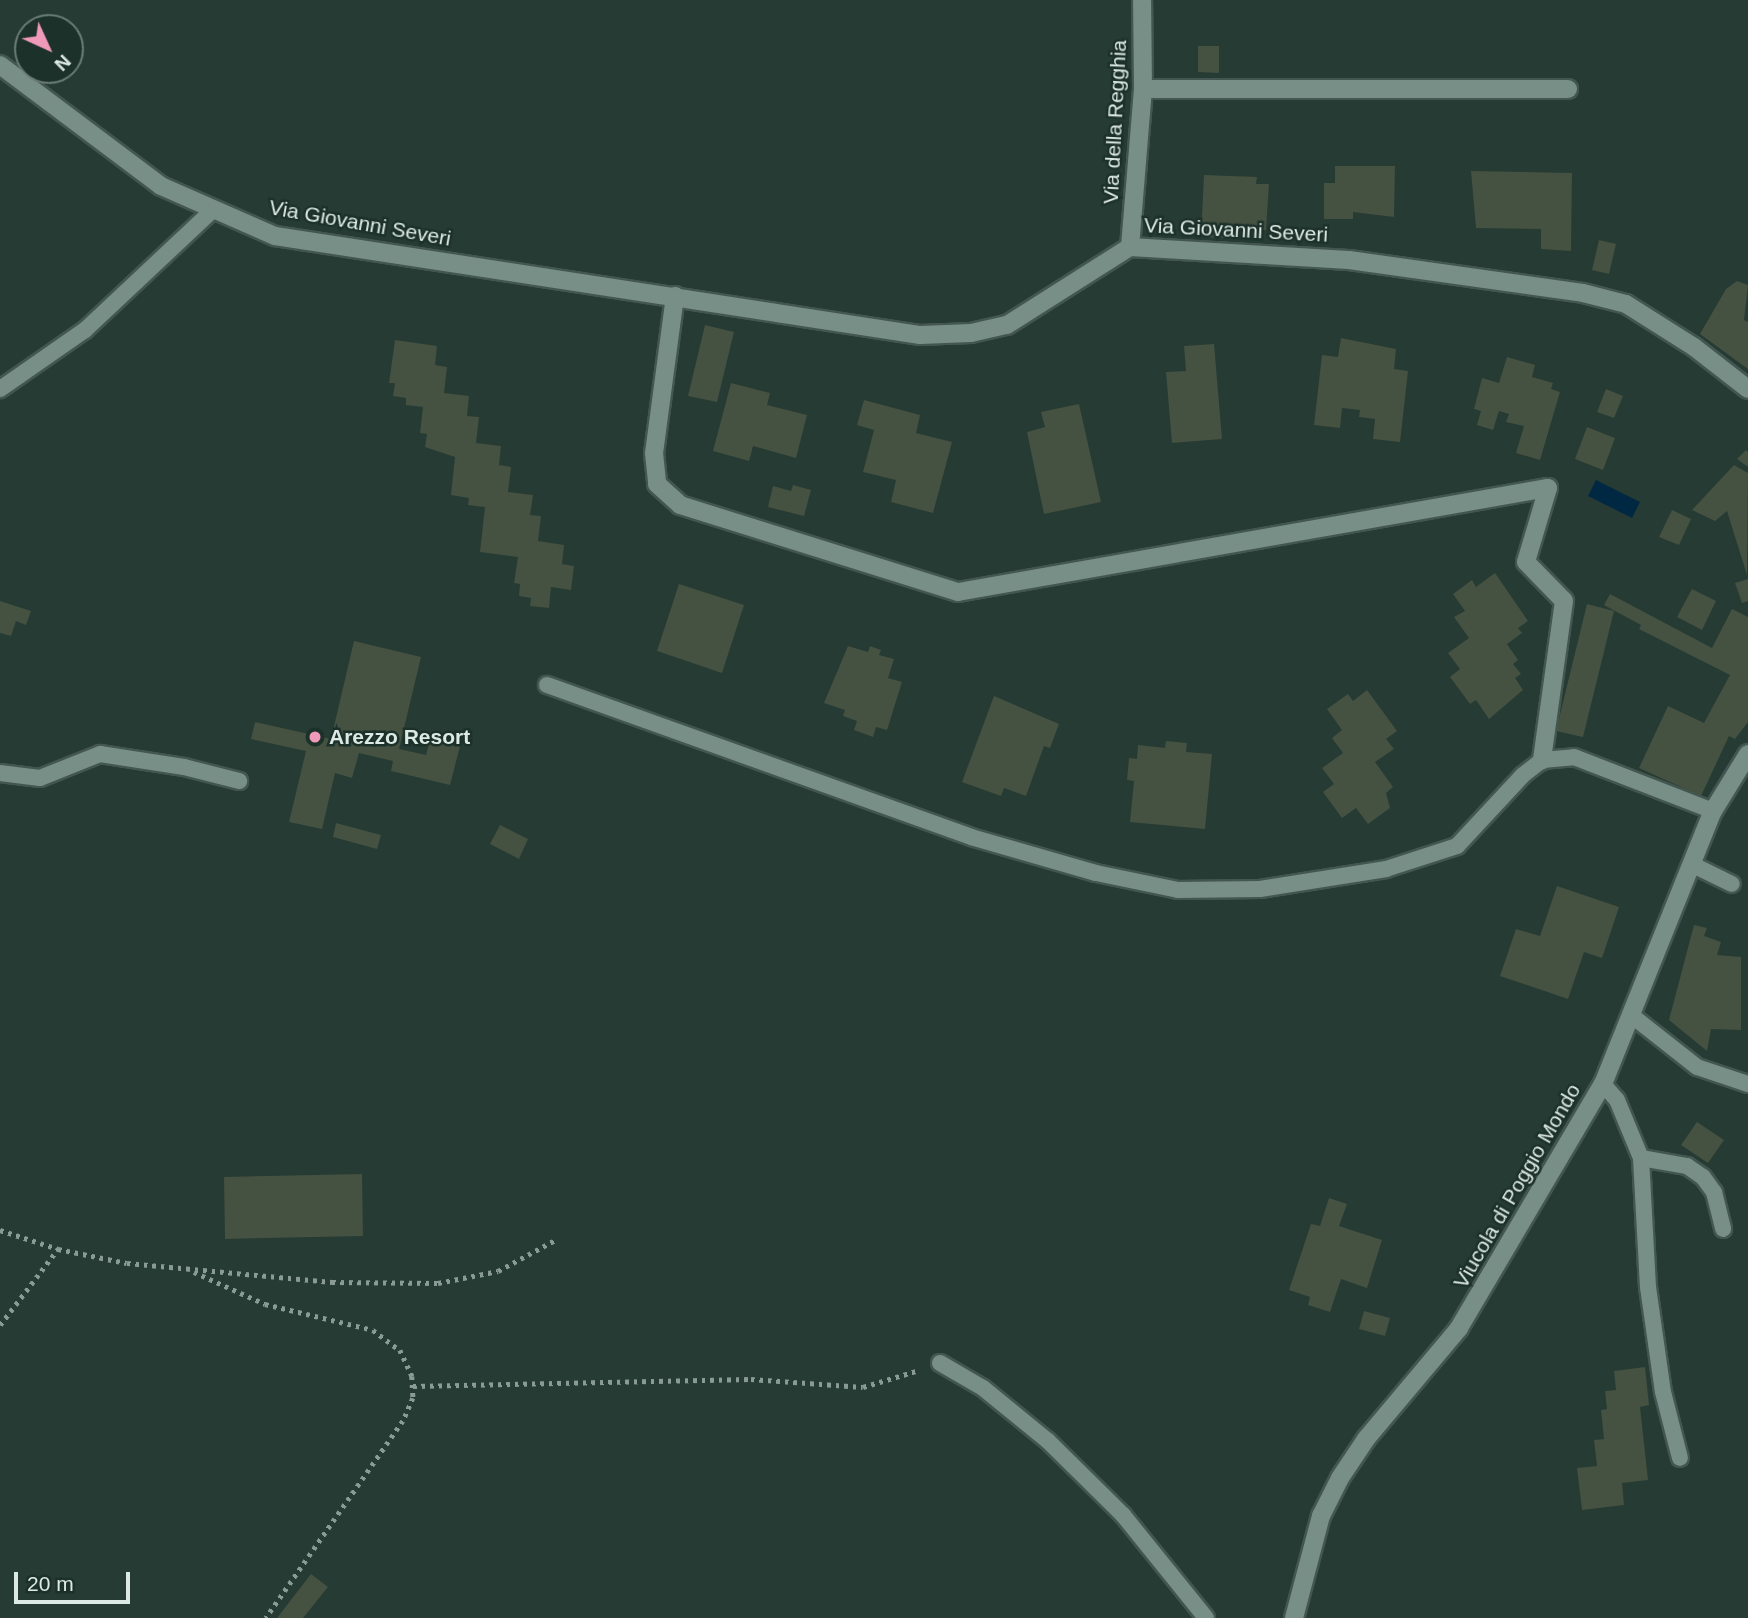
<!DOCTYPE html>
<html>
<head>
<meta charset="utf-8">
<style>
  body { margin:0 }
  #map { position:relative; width:1748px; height:1618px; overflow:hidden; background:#263b34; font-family:Helvetica,sans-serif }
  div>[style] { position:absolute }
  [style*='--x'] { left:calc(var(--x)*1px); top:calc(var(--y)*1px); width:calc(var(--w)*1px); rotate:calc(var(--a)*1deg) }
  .water>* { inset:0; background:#002842 }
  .building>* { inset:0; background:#455141 }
  .path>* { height:4.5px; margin-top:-2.25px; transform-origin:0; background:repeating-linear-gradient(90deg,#8a9a95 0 3.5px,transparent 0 8.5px) }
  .roads { filter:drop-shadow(2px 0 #435650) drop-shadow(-2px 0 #435650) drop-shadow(0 2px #435650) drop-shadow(0 -2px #435650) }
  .lane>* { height:16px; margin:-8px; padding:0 8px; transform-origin:8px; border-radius:8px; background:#778f86 }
  .street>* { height:18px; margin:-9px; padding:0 9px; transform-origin:9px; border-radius:9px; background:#778f86 }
  .secondary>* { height:18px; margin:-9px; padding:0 9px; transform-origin:9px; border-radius:9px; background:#778f86 }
  .dots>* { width:19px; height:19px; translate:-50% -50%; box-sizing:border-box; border:4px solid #1c312a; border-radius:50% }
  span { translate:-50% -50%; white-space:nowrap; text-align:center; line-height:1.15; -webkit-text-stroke:5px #1c312a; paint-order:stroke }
  .street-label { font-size:21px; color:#dde9e5 }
  .poi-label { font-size:21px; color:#dde9e5; font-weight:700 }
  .left { translate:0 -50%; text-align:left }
  .north { position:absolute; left:14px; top:14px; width:70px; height:70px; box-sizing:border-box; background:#1c312a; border:2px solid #697b75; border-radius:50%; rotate:135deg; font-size:19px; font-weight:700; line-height:28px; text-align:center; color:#dde9e5 }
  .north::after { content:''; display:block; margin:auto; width:24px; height:32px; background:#ef9ab8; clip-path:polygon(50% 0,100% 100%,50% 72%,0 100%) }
  .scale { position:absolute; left:14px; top:1572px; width:116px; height:32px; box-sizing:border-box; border:4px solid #dde9e5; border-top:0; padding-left:9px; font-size:21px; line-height:24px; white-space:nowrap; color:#dde9e5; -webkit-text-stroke:5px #1c312a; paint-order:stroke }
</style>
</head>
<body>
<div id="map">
  <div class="water">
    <i style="clip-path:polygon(1596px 480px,1640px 502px,1632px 518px,1588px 496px)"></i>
  </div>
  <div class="building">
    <i style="clip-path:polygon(1198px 46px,1219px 46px,1219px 73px,1198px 72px)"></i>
    <i style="clip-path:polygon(1335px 166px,1395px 166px,1394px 217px,1353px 212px,1353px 219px,1324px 219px,1324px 183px,1335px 183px)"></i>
    <i style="clip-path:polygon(1471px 171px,1572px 173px,1571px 251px,1541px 249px,1541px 229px,1476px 228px)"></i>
    <i style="clip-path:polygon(1204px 175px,1257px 177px,1256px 184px,1269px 184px,1266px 230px,1255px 230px,1254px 239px,1201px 237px)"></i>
    <i style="clip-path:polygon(1599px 240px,1616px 244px,1609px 274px,1592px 270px)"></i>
    <i style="clip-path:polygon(1737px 281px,1748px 285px,1744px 320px,1748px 322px,1748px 369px,1700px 334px,1726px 289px)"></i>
    <i style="clip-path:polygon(705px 325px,734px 332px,717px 402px,688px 396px)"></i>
    <i style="clip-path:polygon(1341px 338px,1396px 349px,1394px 369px,1408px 371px,1400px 442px,1373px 439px,1375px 419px,1359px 417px,1360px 410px,1342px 408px,1340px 428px,1314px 425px,1322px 355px,1338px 357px)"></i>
    <i style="clip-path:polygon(395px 340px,437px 346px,435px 365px,447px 367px,444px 393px,469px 396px,467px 416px,479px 417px,476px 443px,501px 446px,499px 465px,511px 467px,508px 492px,533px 495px,530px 515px,541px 516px,538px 541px,564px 545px,562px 564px,574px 566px,571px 590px,551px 587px,549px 608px,530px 606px,531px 598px,519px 596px,520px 584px,514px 583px,518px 557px,480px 552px,485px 507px,468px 505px,469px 498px,451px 495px,455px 457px,425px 447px,427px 434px,420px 433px,423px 407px,406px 405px,406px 398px,393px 396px,395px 383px,389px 383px)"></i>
    <i style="clip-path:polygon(1214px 344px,1222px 439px,1172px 443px,1166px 372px,1186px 371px,1184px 346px)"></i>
    <i style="clip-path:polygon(1507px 357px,1535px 365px,1532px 377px,1553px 383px,1551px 389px,1560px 392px,1540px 460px,1516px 453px,1524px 426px,1506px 422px,1509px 414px,1499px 411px,1493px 430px,1477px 425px,1481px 411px,1474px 409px,1482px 378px,1499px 383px)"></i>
    <i style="clip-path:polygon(731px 383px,770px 393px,767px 405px,807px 415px,796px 458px,753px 446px,749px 461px,713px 451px)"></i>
    <i style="clip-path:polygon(1606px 389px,1623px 396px,1614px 418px,1597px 412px)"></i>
    <i style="clip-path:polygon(864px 400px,920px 415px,916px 433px,952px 442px,933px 513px,891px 502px,896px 480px,863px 472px,874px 430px,857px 425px)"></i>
    <i style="clip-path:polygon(1079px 404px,1101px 502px,1044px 514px,1027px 432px,1045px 427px,1041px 412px)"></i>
    <i style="clip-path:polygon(1587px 427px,1615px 438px,1603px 470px,1575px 459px)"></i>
    <i style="clip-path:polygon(1746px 450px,1748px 452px,1748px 467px,1737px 459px)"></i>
    <i style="clip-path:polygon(1734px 465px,1748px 473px,1747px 575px,1727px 511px,1715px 521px,1692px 510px)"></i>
    <i style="clip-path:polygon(793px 485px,811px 490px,804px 516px,768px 507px,773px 486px,791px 491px)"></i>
    <i style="clip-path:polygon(1672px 510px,1691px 519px,1679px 545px,1659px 537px)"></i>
    <i style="clip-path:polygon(1495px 573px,1528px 621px,1518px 628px,1522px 633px,1507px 644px,1518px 660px,1513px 664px,1521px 674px,1515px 678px,1523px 690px,1489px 719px,1476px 700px,1470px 704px,1450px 677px,1460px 669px,1448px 653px,1469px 638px,1454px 617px,1465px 611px,1453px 594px,1472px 580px,1476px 587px)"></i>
    <i style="clip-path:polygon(1748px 579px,1748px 601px,1742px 603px,1735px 583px)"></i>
    <i style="clip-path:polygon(679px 584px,744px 605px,722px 673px,657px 651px)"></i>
    <i style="clip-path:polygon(1692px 589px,1716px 601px,1702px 630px,1677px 617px)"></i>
    <i style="clip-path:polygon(1610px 594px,1712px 648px,1732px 609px,1748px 617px,1748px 722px,1735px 739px,1729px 736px,1701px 796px,1639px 768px,1668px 706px,1704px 723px,1730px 675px,1639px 629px,1641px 625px,1604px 605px)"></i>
    <i style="clip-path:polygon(0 601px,31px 611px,26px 625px,16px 621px,11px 636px,0 633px)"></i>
    <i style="clip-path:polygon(1587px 604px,1614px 611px,1583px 737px,1556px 731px)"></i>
    <i style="clip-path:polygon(354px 641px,421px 657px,399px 749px,426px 755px,430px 740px,460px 746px,450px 785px,391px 771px,393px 761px,359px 753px,352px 778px,335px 773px,322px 829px,289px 822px,306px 751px,251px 739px,255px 722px,331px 739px)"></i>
    <i style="clip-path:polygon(848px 646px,868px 652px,870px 646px,881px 650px,879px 655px,894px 659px,888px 678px,902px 682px,887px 730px,876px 727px,873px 737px,854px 730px,857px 721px,843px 716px,845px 710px,824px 703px)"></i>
    <i style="clip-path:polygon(1367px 690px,1397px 731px,1386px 739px,1394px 749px,1375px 762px,1393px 787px,1386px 793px,1390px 808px,1368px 824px,1356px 808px,1342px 818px,1323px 792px,1334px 784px,1322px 768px,1343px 753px,1332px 738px,1342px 730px,1327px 709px,1348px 694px,1353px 701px)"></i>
    <i style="clip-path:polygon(994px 696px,1059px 724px,1050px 748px,1044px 746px,1026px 796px,1004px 788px,1001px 796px,962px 782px)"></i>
    <i style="clip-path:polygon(1166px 741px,1187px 743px,1186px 752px,1212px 754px,1205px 829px,1130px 822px,1134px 781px,1127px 780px,1129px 758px,1137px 759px,1138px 745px,1165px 748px)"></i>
    <i style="clip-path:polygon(336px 823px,381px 835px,377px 849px,333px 837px)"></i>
    <i style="clip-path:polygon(500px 825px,528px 839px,519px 859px,490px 844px)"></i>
    <i style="clip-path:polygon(1557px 886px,1619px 907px,1602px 958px,1584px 952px,1568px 999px,1500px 976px,1516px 929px,1540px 936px)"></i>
    <i style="clip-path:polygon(1694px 925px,1707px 928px,1704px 936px,1721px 942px,1717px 955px,1741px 957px,1741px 1030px,1711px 1029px,1707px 1051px,1669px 1020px)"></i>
    <i style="clip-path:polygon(1697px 1122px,1724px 1140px,1708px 1163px,1681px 1145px)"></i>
    <i style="clip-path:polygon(362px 1174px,363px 1236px,225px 1239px,224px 1177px)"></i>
    <i style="clip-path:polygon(1329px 1198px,1347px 1204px,1339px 1226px,1382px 1240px,1367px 1288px,1341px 1279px,1330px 1312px,1308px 1305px,1310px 1297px,1289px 1290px,1311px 1224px,1320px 1226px)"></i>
    <i style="clip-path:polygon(1364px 1311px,1390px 1318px,1385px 1336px,1359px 1329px)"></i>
    <i style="clip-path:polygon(1645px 1367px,1649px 1405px,1640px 1407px,1648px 1480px,1622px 1483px,1624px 1505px,1582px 1510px,1577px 1468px,1597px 1466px,1594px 1440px,1604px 1439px,1601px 1410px,1607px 1409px,1605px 1391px,1616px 1390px,1614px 1371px)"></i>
    <i style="clip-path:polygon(311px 1574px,328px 1587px,303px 1618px,277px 1618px)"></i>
  </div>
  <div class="path">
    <i style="--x:0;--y:1230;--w:61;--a:18.1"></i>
    <i style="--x:58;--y:1249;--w:70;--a:11.5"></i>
    <i style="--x:127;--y:1263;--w:206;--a:5.3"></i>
    <i style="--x:332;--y:1282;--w:106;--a:0.5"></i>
    <i style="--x:438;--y:1283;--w:61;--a:-11.3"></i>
    <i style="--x:498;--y:1271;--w:65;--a:-28.5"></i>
    <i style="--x:194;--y:1272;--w:78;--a:24.3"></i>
    <i style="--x:265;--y:1304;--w:111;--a:13.5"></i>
    <i style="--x:373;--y:1330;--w:34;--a:37"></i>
    <i style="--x:400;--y:1350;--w:29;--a:65"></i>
    <i style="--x:412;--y:1376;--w:22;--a:87"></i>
    <i style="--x:413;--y:1398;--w:25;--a:113"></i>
    <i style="--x:403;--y:1421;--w:240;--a:124.8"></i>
    <i style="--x:0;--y:1325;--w:96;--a:-52.7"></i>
    <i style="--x:413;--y:1386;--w:338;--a:-1.2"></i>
    <i style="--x:751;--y:1379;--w:112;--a:4.1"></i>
    <i style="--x:863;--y:1387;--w:55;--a:-16.8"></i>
  </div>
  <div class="roads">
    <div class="lane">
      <i style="--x:0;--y:389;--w:103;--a:-34.8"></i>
      <i style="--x:85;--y:330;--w:175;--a:-43.2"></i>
      <i style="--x:547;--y:685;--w:450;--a:19.7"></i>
      <i style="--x:971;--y:837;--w:130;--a:16.1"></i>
      <i style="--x:1096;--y:873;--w:84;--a:11.7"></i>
      <i style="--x:1178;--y:890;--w:82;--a:-0.7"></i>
      <i style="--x:1260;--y:889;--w:128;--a:-9"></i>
      <i style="--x:1386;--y:869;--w:75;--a:-17.9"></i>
      <i style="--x:1457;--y:846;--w:97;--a:-47.1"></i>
      <i style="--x:1523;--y:775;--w:24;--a:-38"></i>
      <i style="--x:1542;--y:760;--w:32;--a:-5"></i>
      <i style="--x:1574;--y:757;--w:149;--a:21.2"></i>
      <i style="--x:0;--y:773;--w:40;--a:7.1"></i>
      <i style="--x:40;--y:778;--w:65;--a:-21.8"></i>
      <i style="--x:100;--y:754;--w:85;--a:8.8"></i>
      <i style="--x:184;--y:767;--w:57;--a:14.3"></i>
      <i style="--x:1693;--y:865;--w:43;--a:26"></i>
      <i style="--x:1631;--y:1015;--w:84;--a:38.2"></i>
      <i style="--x:1697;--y:1067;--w:54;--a:18.4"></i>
      <i style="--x:1603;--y:1084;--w:21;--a:49"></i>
      <i style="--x:1617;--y:1100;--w:63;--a:67.5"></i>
      <i style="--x:1641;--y:1158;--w:129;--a:86.9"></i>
      <i style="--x:1648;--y:1287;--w:106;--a:81.9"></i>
      <i style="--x:1663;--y:1392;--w:68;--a:75.6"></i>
      <i style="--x:1641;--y:1158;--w:47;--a:9.9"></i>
      <i style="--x:1687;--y:1166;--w:19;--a:35"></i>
      <i style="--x:1703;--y:1177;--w:19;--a:54"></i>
      <i style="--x:1714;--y:1192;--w:38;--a:76"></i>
      <i style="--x:940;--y:1363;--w:50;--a:30.2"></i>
      <i style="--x:983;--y:1388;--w:84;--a:39.2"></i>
      <i style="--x:1048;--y:1441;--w:105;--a:44.6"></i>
      <i style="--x:1123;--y:1515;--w:132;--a:51.1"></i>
    </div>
    <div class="street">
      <i style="--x:1143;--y:89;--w:425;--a:0"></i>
      <i style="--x:1130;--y:247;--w:219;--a:3.4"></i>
      <i style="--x:1349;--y:260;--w:236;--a:8"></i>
      <i style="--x:1583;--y:293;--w:44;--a:14.3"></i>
      <i style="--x:1626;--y:304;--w:80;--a:32.3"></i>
      <i style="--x:1694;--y:347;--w:68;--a:37.9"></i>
      <i style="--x:675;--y:296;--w:158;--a:97.6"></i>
      <i style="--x:654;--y:453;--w:31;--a:84"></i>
      <i style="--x:657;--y:484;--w:31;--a:42"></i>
      <i style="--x:680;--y:505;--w:291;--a:17.4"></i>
      <i style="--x:958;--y:592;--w:599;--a:-10"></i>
      <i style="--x:1548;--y:488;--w:77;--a:106.6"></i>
      <i style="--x:1526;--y:562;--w:54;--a:45.7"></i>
      <i style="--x:1564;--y:601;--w:161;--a:97.9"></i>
      <i style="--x:1294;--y:1618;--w:106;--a:-75.2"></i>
      <i style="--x:1321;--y:1516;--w:42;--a:-63.4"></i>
      <i style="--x:1340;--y:1478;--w:47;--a:-56.3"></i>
      <i style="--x:1366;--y:1439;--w:145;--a:-50"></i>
      <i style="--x:1459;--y:1328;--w:283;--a:-59.5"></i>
      <i style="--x:1603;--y:1084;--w:294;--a:-68.1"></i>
      <i style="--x:1713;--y:811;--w:67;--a:-58.4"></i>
    </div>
    <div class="secondary">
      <i style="--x:0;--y:65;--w:201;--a:36.9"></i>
      <i style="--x:161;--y:186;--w:124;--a:23.7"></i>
      <i style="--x:275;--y:236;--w:653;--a:8.73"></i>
      <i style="--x:920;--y:335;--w:51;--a:-2.2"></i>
      <i style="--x:971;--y:333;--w:37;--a:-13"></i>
      <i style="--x:1007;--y:325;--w:146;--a:-32.4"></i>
      <i style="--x:1130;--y:247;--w:159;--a:-85.3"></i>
      <i style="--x:1143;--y:89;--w:89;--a:-90.6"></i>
    </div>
  </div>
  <div class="dots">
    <i style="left:315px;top:737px;background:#ef9ab8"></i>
  </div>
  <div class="street-label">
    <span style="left:1115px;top:122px;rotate:-87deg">Via della Regghia</span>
    <span style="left:360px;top:223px;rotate:10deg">Via Giovanni Severi</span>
    <span style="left:1236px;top:230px;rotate:3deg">Via Giovanni Severi</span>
    <span style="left:1517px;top:1186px;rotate:-60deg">Viucola di Poggio Mondo</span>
  </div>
  <div class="poi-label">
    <span class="left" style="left:329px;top:737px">Arezzo Resort</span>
  </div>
  <div class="north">N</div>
  <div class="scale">20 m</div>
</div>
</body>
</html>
